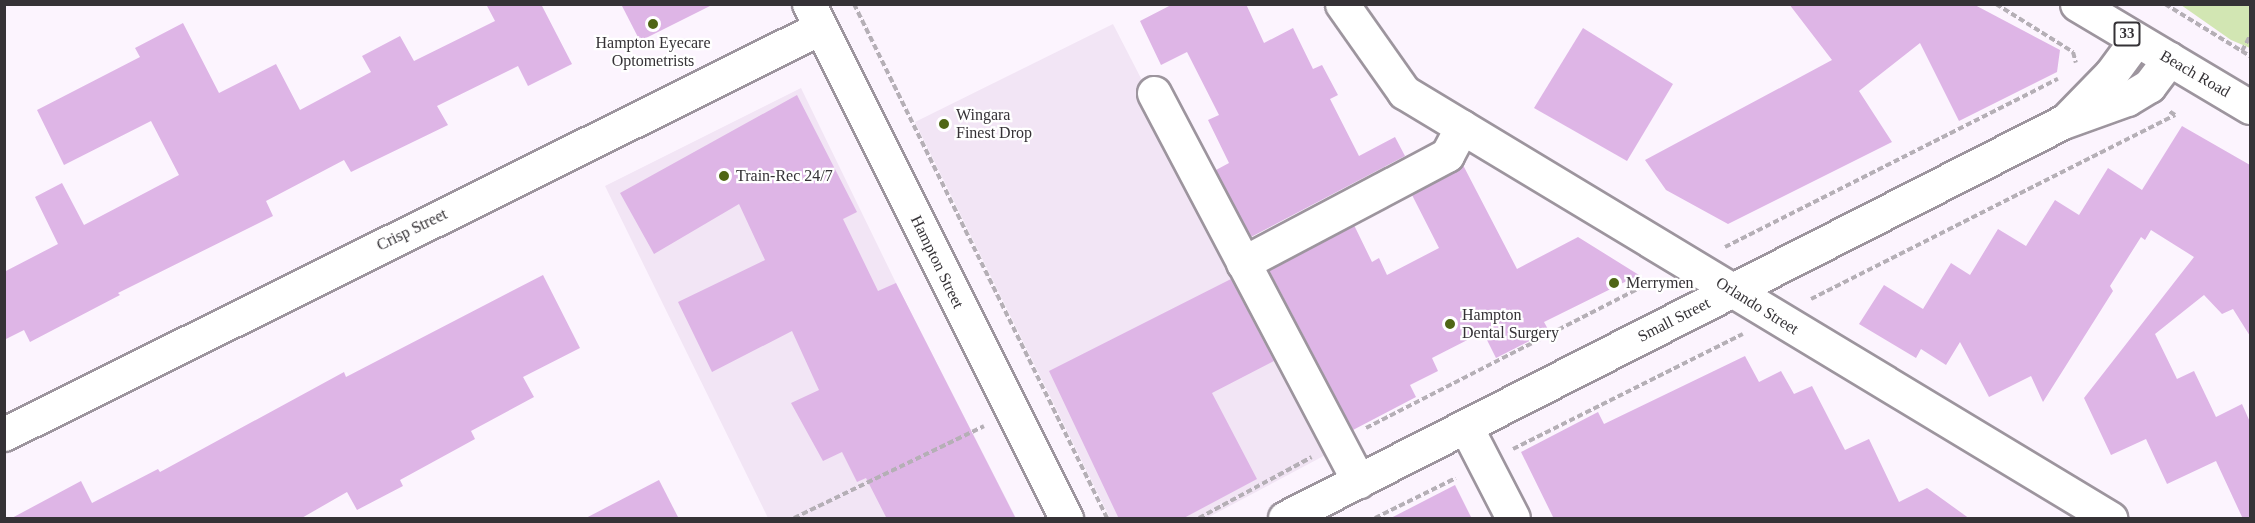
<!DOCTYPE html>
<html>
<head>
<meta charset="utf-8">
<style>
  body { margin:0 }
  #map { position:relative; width:2255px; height:523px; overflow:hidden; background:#fcf4fe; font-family:"Times New Roman",serif }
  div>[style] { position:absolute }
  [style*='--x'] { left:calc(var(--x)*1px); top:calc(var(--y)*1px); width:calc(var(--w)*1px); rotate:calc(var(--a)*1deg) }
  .built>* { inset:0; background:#f2e5f5 }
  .green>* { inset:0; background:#d2e6b3 }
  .building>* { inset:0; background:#deb5e6 }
  .path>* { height:4px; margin-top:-2px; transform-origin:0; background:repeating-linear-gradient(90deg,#b5afb6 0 6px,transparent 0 9px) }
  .roads { filter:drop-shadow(2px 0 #9d959e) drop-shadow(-2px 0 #9d959e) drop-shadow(0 2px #9d959e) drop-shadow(0 -2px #9d959e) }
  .minor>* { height:33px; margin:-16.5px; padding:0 16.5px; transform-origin:16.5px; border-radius:16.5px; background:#fff }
  .major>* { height:33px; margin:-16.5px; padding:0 16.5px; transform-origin:16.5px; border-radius:16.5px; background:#fff }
  .dots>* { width:16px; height:16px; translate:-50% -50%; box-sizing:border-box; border:3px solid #fff; border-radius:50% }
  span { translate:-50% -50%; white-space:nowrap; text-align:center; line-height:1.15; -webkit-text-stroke:4.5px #fff; paint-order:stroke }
  .shield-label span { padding:2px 4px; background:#fff; border:2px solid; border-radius:4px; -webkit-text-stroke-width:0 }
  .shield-label { font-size:15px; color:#353236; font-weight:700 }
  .poi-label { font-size:16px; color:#353236 }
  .left { translate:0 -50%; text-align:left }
  .street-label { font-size:16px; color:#353236 }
  .frame { position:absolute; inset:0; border:6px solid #353236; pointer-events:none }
</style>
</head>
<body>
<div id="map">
  <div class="built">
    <i style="clip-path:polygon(1113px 24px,1333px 451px,1207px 518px,1110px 518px,915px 122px)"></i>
    <i style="clip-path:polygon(801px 88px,896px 283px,1016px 518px,768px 518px,605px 186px)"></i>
  </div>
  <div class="green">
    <i style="clip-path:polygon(2181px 5px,2250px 5px,2250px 48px,2231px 40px)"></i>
  </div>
  <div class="building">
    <i style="clip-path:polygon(486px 4px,541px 4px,572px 64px,528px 86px,518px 66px,437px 106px,448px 125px,351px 172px,344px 160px,266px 201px,273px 216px,118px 293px,120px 295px,30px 342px,24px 330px,4px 340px,4px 272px,58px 244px,35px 197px,62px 183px,84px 225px,179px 175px,151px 121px,64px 165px,37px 110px,140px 57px,135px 48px,183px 23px,219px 93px,276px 64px,300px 110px,371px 72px,362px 56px,400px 36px,414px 61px,495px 21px)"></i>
    <i style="clip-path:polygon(621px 4px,714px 4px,640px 41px)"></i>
    <i style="clip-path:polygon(1173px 4px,1246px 4px,1264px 43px,1293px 28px,1313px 69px,1322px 65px,1338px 95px,1330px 99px,1359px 156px,1395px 137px,1405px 156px,1251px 237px,1216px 170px,1229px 163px,1208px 120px,1219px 115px,1187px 52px,1161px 65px,1140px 21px)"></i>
    <i style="clip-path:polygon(1789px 4px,1973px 4px,2060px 50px,2057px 72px,1959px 121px,1920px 43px,1859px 91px,1892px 142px,1728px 224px,1666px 190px,1645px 160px,1832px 60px)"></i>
    <i style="clip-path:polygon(1583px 28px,1673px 84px,1627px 161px,1534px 108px)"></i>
    <i style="clip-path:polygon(797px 95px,857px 212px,843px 219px,878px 291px,896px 283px,1016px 519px,887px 519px,866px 478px,857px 482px,842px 452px,823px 461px,791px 403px,819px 390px,792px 331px,712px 372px,678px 302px,765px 260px,739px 204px,654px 254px,620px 193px)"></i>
    <i style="clip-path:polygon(2182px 126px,2250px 165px,2250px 336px,2233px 309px,2222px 314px,2204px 295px,2155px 334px,2177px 379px,2194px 371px,2216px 417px,2242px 404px,2250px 422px,2250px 519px,2243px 519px,2216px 461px,2167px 484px,2146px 439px,2111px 455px,2084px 398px,2194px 257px,2151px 230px,2145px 240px,2141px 237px,2110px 286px,2113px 291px,2043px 402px,2031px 376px,1989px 397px,1960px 342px,1946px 365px,1921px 349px,1916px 358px,1859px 324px,1884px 285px,1923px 309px,1951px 263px,1970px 275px,1998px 229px,2026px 246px,2055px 200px,2079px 215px,2108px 168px,2142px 190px)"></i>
    <i style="clip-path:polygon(1463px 165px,1517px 269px,1578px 237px,1639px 275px,1544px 322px,1549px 331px,1496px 358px,1483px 332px,1432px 358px,1438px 371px,1410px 385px,1416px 397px,1353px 430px,1269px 270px,1354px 225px,1372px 262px,1379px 258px,1387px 275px,1439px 248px,1412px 195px)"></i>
    <i style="clip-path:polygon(543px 275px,580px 348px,523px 377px,534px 397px,471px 431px,475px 439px,400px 480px,403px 486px,357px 510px,347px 492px,300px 519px,10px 519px,81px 481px,92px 503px,158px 469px,160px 472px,344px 372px,346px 377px)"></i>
    <i style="clip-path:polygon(1231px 279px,1274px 361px,1212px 393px,1257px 479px,1182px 519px,1119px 519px,1049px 371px)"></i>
    <i style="clip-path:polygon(1745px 356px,1759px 382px,1781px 371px,1794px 394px,1812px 386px,1845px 450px,1869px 439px,1899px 502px,1927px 488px,1970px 519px,1554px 519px,1521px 452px,1598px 412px,1604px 424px)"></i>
    <i style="clip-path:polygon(659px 480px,679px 519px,584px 519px)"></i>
    <i style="clip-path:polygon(1455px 485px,1472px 519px,1389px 519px)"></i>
  </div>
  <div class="path">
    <i style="--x:854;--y:4;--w:573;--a:63.79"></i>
    <i style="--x:1996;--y:4;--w:91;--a:31.9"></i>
    <i style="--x:2073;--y:52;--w:11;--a:75"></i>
    <i style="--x:2165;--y:4;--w:100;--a:31.5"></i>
    <i style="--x:2242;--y:51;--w:17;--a:-62"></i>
    <i style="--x:1725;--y:247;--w:373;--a:-26.8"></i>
    <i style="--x:1811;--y:299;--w:408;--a:-26.8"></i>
    <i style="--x:2175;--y:115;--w:7;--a:-146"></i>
    <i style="--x:1366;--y:428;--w:322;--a:-27.1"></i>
    <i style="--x:1513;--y:449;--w:257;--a:-26.6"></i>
    <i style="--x:794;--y:518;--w:211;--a:-25.8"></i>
    <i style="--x:1199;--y:518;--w:128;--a:-28.4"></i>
    <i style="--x:1375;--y:518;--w:90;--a:-26.3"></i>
  </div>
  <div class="roads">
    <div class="minor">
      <i style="--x:1342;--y:4;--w:108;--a:54.8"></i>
      <i style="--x:1404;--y:92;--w:825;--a:31.11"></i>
      <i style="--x:1154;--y:93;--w:439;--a:62.2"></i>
      <i style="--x:2069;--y:117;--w:60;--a:-45.7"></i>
      <i style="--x:2111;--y:74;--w:42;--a:-53.7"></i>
      <i style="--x:1243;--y:263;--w:231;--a:-27.9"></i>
      <i style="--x:1447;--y:155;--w:32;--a:-62"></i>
      <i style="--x:1466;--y:427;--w:102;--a:62.7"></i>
      <i style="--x:4;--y:434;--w:911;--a:-26.45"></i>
      <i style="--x:1285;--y:518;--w:873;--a:-26.98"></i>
      <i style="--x:2063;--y:122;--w:68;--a:-19.8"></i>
      <i style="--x:2127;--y:99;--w:26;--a:-31"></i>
      <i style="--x:2149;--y:86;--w:34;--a:-53"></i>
    </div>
    <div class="major">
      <i style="--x:809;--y:4;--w:575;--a:63.43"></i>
      <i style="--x:2077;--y:4;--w:201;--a:30.8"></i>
    </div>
  </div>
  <div class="dots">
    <i style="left:653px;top:24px;background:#4f6615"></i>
    <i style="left:944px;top:124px;background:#4f6615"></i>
    <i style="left:724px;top:176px;background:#4f6615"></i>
    <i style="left:1614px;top:283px;background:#4f6615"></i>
    <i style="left:1450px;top:324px;background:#4f6615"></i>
  </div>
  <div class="shield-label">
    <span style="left:2127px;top:34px">33</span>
  </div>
  <div class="poi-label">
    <span style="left:653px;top:52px">Hampton Eyecare<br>Optometrists</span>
    <span class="left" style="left:956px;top:124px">Wingara<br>Finest Drop</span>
    <span class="left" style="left:736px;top:176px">Train-Rec 24/7</span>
    <span class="left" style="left:1626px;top:283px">Merrymen</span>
    <span class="left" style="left:1462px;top:324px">Hampton<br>Dental Surgery</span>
  </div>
  <div class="street-label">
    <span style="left:2195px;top:74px;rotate:30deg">Beach Road</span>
    <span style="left:412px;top:230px;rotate:-26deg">Crisp Street</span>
    <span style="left:937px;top:262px;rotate:64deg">Hampton Street</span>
    <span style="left:1757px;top:306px;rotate:32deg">Orlando Street</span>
    <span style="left:1674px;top:320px;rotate:-27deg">Small Street</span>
  </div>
  <div class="frame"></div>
</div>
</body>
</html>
